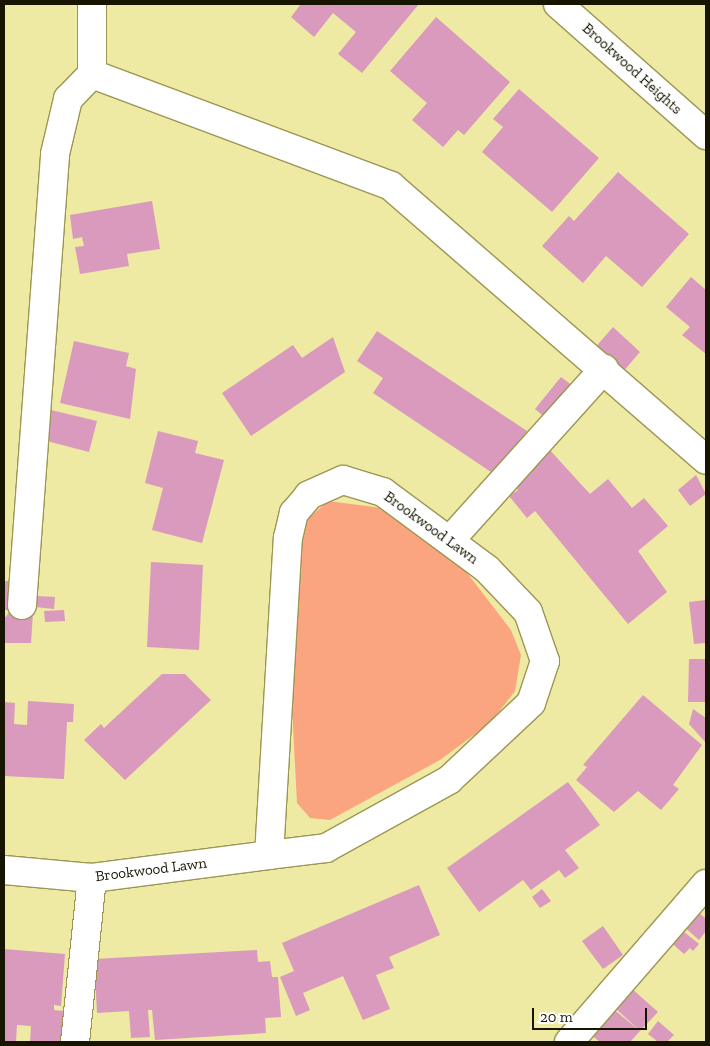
<!DOCTYPE html>
<style>
body{margin:0}
#map{position:relative;width:710px;height:1046px;overflow:hidden;background:#eee9a3;font-family:"Zilla Slab",serif}
div>[style]{position:absolute}
.green>*{inset:0;background:#fba580}
.building>*{inset:0;background:#d99abe}
.roads{filter:drop-shadow(1px 0 #9c9652) drop-shadow(-1px 0 #9c9652) drop-shadow(0 1px #9c9652) drop-shadow(0 -1px #9c9652)}
.minor>*{height:28px;margin:-14px;padding:0 14px;transform-origin:14px;border-radius:14px;background:#fff}
span{translate:-50% -50%;white-space:nowrap;text-align:center;line-height:1.15;-webkit-text-stroke:4px #fff;paint-order:stroke}
.street-label{font-size:15px;color:#171500}
.frame{position:absolute;inset:0;border:5px solid #171500;pointer-events:none}
.scale{position:absolute;left:532px;top:1008px;width:115px;height:22px;box-sizing:border-box;border:2px solid #171500;border-top:0;padding-left:6px;font-size:15px;line-height:18px;white-space:nowrap;color:#171500;-webkit-text-stroke:4px #fff;paint-order:stroke}
</style>
<div id="map">
<div class="green">
<div style="clip-path:polygon(328px 501px,390px 509px,448px 548px,511px 630px,521px 655px,515px 691px,490px 723px,440px 760px,330px 820px,310px 818px,297px 803px,292px 706px,302px 524px)"></div>
</div>
<div class="building">
<div style="clip-path:polygon(301px 4px,419px 4px,362px 73px,338px 54px,356px 32px,333px 13px,314px 37px,291px 17px)"></div>
<div style="clip-path:polygon(436px 17px,510px 82px,464px 135px,458px 130px,443px 147px,412px 120px,427px 103px,390px 71px)"></div>
<div style="clip-path:polygon(519px 89px,599px 158px,552px 212px,482px 152px,503px 127px,493px 119px)"></div>
<div style="clip-path:polygon(618px 172px,689px 234px,642px 287px,606px 256px,583px 283px,542px 246px,569px 216px,574px 221px)"></div>
<div style="clip-path:polygon(152px 201px,160px 249px,127px 254px,129px 266px,80px 274px,75px 247px,84px 246px,82px 237px,73px 239px,70px 215px)"></div>
<div style="clip-path:polygon(691px 277px,706px 290px,706px 354px,682px 335px,690px 327px,666px 307px)"></div>
<div style="clip-path:polygon(613px 327px,640px 352px,621px 374px,593px 350px)"></div>
<div style="clip-path:polygon(377px 331px,527px 431px,497px 476px,373px 393px,383px 378px,357px 361px)"></div>
<div style="clip-path:polygon(333px 337px,345px 372px,251px 436px,222px 393px,293px 345px,302px 358px)"></div>
<div style="clip-path:polygon(74px 341px,129px 353px,126px 366px,136px 369px,130px 419px,60px 403px)"></div>
<div style="clip-path:polygon(561px 377px,577px 389px,550px 422px,535px 409px)"></div>
<div style="clip-path:polygon(51px 410px,97px 421px,89px 452px,43px 440px)"></div>
<div style="clip-path:polygon(158px 431px,198px 441px,195px 453px,224px 460px,202px 543px,152px 530px,163px 488px,145px 483px)"></div>
<div style="clip-path:polygon(547px 447px,590px 494px,608px 479px,632px 508px,644px 498px,668px 526px,638px 551px,667px 592px,628px 624px,535px 511px,527px 518px,509px 496px,518px 490px,514px 484px)"></div>
<div style="clip-path:polygon(696px 475px,706px 494px,690px 506px,678px 490px)"></div>
<div style="clip-path:polygon(151px 562px,203px 565px,199px 650px,147px 647px)"></div>
<div style="clip-path:polygon(4px 581px,8px 581px,8px 610px,4px 610px)"></div>
<div style="clip-path:polygon(36px 596px,55px 597px,54px 609px,35px 607px)"></div>
<div style="clip-path:polygon(706px 600px,706px 643px,694px 644px,689px 602px)"></div>
<div style="clip-path:polygon(11px 610px,33px 612px,31px 643px,4px 643px,4px 619px)"></div>
<div style="clip-path:polygon(64px 610px,65px 621px,45px 622px,44px 611px)"></div>
<div style="clip-path:polygon(689px 659px,706px 659px,706px 702px,688px 702px)"></div>
<div style="clip-path:polygon(162px 674px,185px 674px,211px 700px,125px 780px,84px 740px,101px 724px,104px 728px)"></div>
<div style="clip-path:polygon(643px 695px,702px 745px,673px 785px,679px 789px,661px 810px,638px 791px,614px 812px,576px 780px,587px 767px,583px 765px)"></div>
<div style="clip-path:polygon(28px 701px,74px 704px,73px 722px,67px 722px,64px 779px,4px 776px,4px 702px,15px 703px,14px 724px,27px 725px)"></div>
<div style="clip-path:polygon(693px 709px,706px 718px,706px 743px,689px 724px)"></div>
<div style="clip-path:polygon(568px 782px,600px 825px,565px 850px,579px 868px,565px 878px,559px 870px,531px 890px,523px 880px,479px 912px,447px 868px)"></div>
<div style="clip-path:polygon(419px 885px,440px 935px,389px 957px,394px 968px,376px 975px,390px 1009px,363px 1020px,343px 976px,303px 993px,310px 1010px,296px 1016px,280px 977px,294px 971px,282px 943px)"></div>
<div style="clip-path:polygon(542px 889px,551px 901px,540px 908px,532px 897px)"></div>
<div style="clip-path:polygon(695px 909px,706px 919px,706px 931px,699px 940px,682px 925px)"></div>
<div style="clip-path:polygon(603px 926px,623px 955px,603px 969px,582px 941px)"></div>
<div style="clip-path:polygon(678px 927px,699px 944px,693px 951px,690px 948px,684px 954px,667px 939px)"></div>
<div style="clip-path:polygon(4px 949px,65px 954px,61px 1006px,54px 1005px,54px 1010px,64px 1011px,62px 1042px,30px 1042px,31px 1026px,17px 1025px,16px 1042px,4px 1042px)"></div>
<div style="clip-path:polygon(257px 950px,258px 962px,270px 961px,272px 977px,278px 977px,281px 1017px,265px 1018px,266px 1033px,155px 1040px,152px 1010px,148px 1010px,150px 1037px,131px 1038px,129px 1011px,97px 1013px,94px 959px)"></div>
<div style="clip-path:polygon(630px 987px,658px 1012px,640px 1031px,613px 1006px)"></div>
<div style="clip-path:polygon(612px 1008px,640px 1031px,630px 1042px,600px 1042px,590px 1034px)"></div>
<div style="clip-path:polygon(658px 1021px,674px 1035px,667px 1042px,658px 1042px,648px 1034px)"></div>
</div>
<div class="roads">
<div class="minor">
<div style="left:558px;top:4px;width:198px;rotate:41.5deg"></div>
<div style="left:92px;top:74px;width:319px;rotate:20.5deg"></div>
<div style="left:391px;top:186px;width:417px;rotate:41deg"></div>
<div style="left:343px;top:480px;width:42px;rotate:16.7deg"></div>
<div style="left:383px;top:492px;width:129px;rotate:36.5deg"></div>
<div style="left:487px;top:569px;width:59px;rotate:46.4deg"></div>
<div style="left:528px;top:612px;width:52px;rotate:70.9deg"></div>
<div style="left:545px;top:661px;width:44px;rotate:108.4deg"></div>
<div style="left:531px;top:703px;width:112px;rotate:136.8deg"></div>
<div style="left:449px;top:780px;width:141px;rotate:151.1deg"></div>
<div style="left:326px;top:848px;width:57px;rotate:173deg"></div>
<div style="left:269px;top:855px;width:318px;rotate:-86.6deg"></div>
<div style="left:288px;top:538px;width:26px;rotate:-77deg"></div>
<div style="left:294px;top:513px;width:23px;rotate:-50deg"></div>
<div style="left:309px;top:495px;width:37px;rotate:-24deg"></div>
<div style="left:451px;top:539px;width:229px;rotate:-48deg"></div>
<div style="left:22px;top:605px;width:452px;rotate:-85.8deg"></div>
<div style="left:55px;top:154px;width:57px;rotate:-76.7deg"></div>
<div style="left:68px;top:99px;width:35px;rotate:-46deg"></div>
<div style="left:92px;top:74px;width:70px;rotate:-90deg"></div>
<div style="left:4px;top:870px;width:88px;rotate:5.2deg"></div>
<div style="left:92px;top:878px;width:178px;rotate:-7.4deg"></div>
<div style="left:75px;top:1042px;width:165px;rotate:-84.1deg"></div>
<div style="left:569px;top:1042px;width:209px;rotate:-49.1deg"></div>
</div>
</div>
<div class="street-label">
<span style="left:632px;top:69px;rotate:42deg">Brookwood Heights</span>
<span style="left:431px;top:528px;rotate:36deg">Brookwood Lawn</span>
<span style="left:151px;top:870px;rotate:-7deg">Brookwood Lawn</span>
</div>
<div class="frame"></div>
<div class="scale">20 m</div>
</div>
